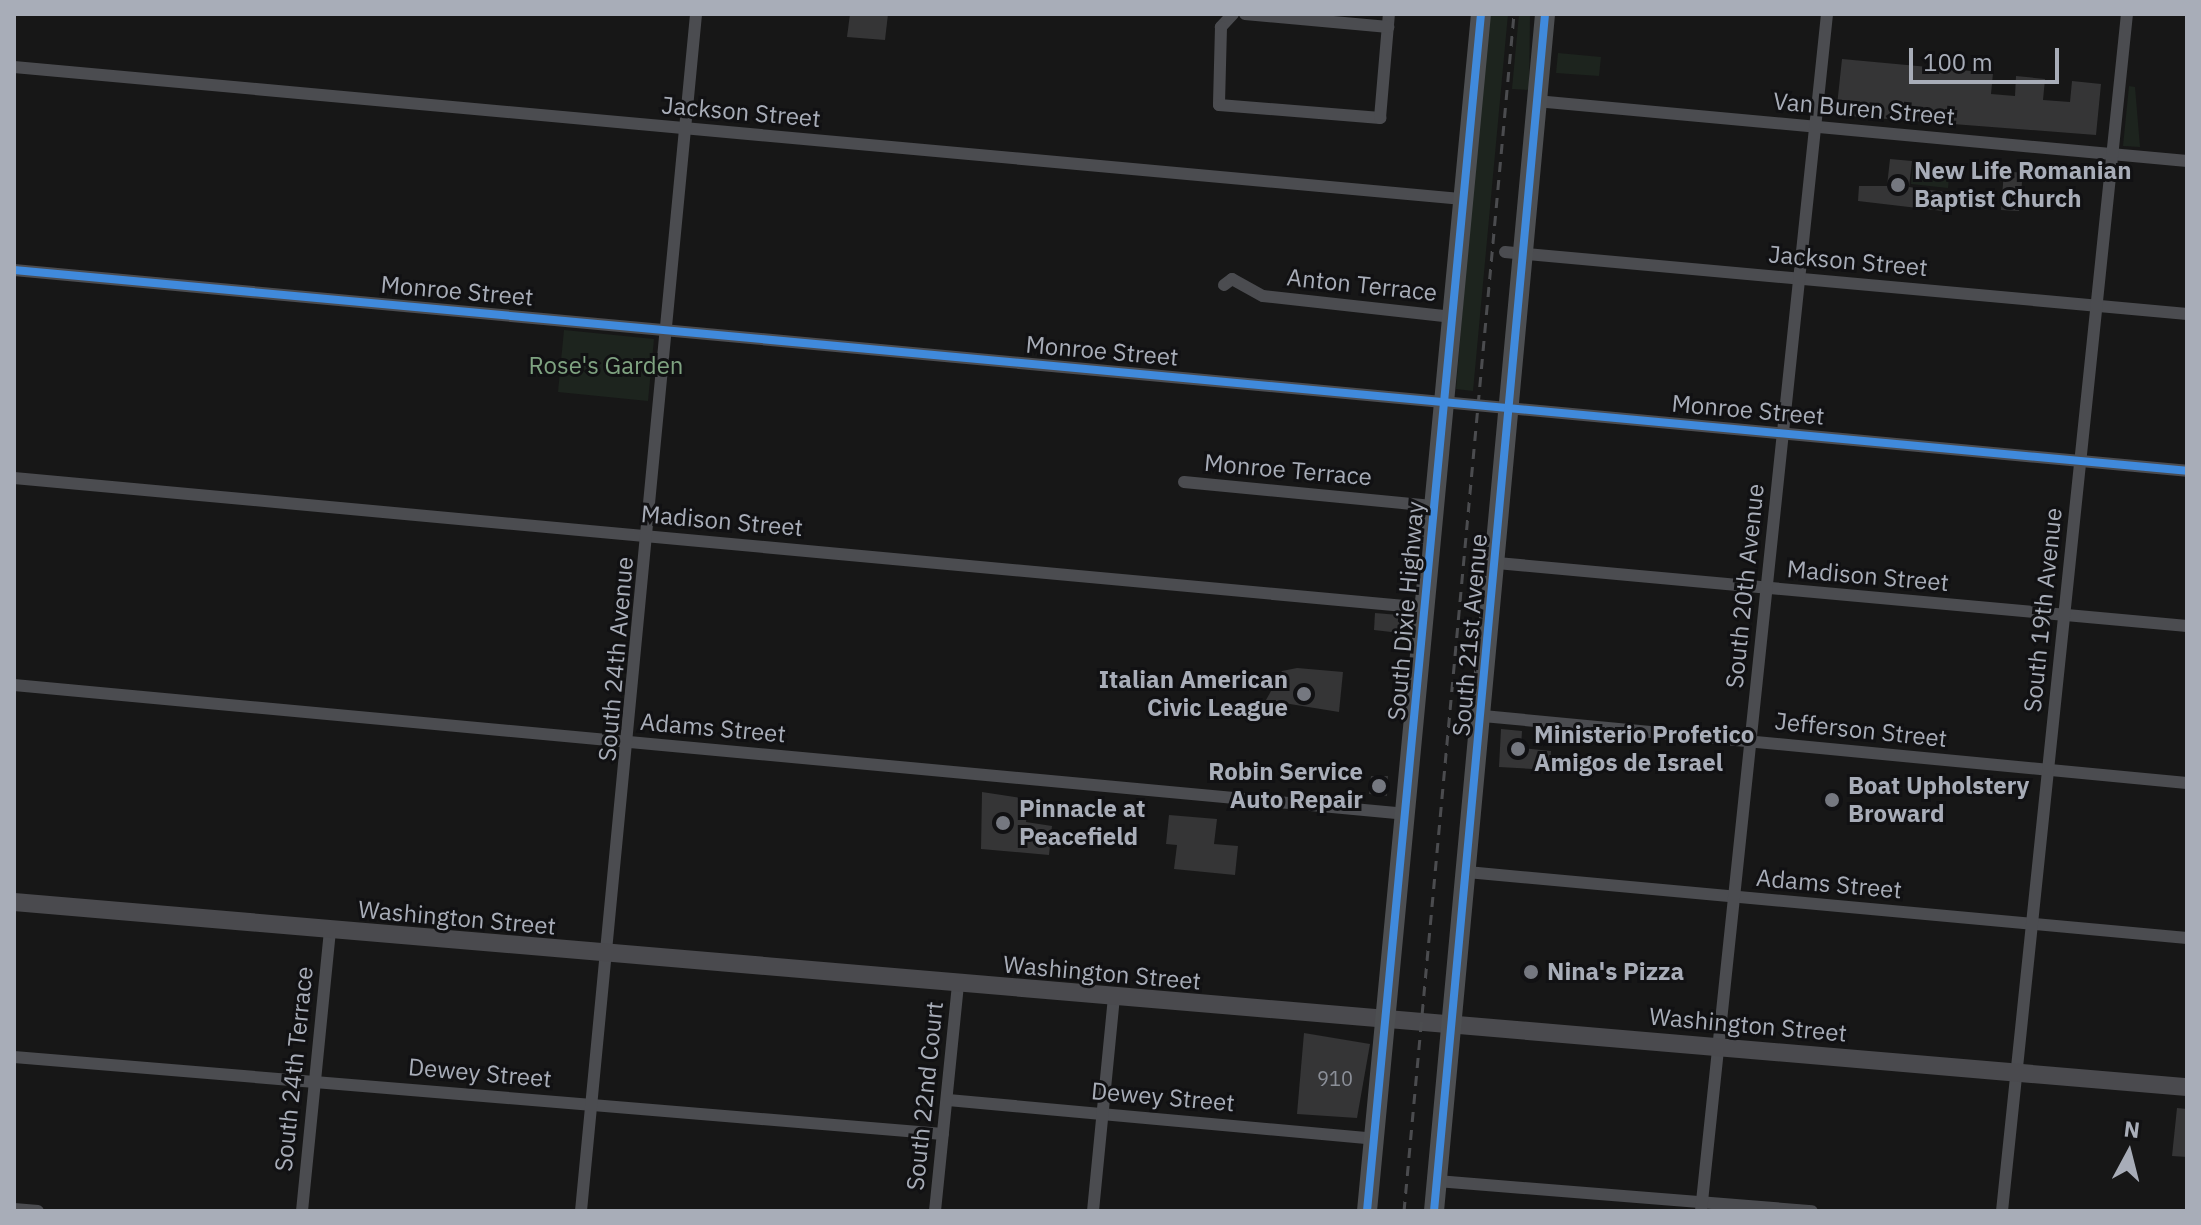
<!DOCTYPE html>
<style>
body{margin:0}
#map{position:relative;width:2201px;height:1225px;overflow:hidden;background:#171717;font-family:"IBM Plex Sans",sans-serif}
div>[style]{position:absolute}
.green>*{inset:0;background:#1d241e}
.building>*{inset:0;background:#353536}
.street>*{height:12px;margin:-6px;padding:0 6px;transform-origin:6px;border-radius:6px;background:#4b4c50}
.secondary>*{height:18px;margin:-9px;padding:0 9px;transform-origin:9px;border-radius:9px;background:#4a4a4e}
.primary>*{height:20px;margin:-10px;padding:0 10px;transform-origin:10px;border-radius:10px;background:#4d4f52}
.rail>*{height:3px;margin-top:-1.5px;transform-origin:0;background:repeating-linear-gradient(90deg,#4b4c4f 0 10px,transparent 0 18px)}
.cycleway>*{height:8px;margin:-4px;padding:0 4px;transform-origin:4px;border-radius:4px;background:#408adc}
.dots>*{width:22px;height:22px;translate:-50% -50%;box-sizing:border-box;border:4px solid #111113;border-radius:50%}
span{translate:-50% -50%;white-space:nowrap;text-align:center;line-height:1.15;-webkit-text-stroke:6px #111113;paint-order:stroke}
.number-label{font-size:20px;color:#8b8f98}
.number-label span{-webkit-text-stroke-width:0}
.street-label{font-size:24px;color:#a8adb8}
.poi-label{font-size:24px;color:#a8adb8;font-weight:700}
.left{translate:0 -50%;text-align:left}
.right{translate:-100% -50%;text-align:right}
.park-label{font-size:24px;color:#7fa381}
.frame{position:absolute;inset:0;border:16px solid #a8adb8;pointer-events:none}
.north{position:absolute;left:2089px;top:1113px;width:80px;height:80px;-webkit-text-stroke:6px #111113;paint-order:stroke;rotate:7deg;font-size:22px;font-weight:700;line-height:32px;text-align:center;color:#a8adb8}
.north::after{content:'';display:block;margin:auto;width:28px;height:36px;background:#a8adb8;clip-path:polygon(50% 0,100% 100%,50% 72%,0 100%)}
.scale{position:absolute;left:1909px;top:48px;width:150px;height:36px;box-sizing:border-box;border:4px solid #a8adb8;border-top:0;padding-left:10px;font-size:24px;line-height:28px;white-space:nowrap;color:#a8adb8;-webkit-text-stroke:6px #111113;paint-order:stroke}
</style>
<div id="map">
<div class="green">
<div style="clip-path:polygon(1487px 14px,1508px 14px,1473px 391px,1456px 389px)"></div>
<div style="clip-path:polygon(1519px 14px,1530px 14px,1529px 90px,1512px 89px)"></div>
<div style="clip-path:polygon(1558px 53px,1601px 57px,1599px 76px,1556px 73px)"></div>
<div style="clip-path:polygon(2129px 86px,2135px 87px,2140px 147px,2123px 146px)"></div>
<div style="clip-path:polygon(1913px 163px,1950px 167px,1948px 188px,1911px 184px)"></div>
<div style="clip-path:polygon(564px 330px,654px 339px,648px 401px,558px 392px)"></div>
</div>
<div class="building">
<div style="clip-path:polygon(850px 14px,888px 14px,885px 40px,847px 37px)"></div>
<div style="clip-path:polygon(1842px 59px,1993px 73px,1991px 94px,2015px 96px,2016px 76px,2045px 79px,2043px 100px,2070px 102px,2072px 81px,2101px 84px,2096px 135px,1836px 115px)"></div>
<div style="clip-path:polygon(1890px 159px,1912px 161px,1909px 187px,1945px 192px,1943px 211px,1858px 201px,1859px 186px,1887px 186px)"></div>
<div style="clip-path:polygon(2004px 171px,2023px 173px,2019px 211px,2001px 210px)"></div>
<div style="clip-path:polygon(1375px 613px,1399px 615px,1400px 633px,1374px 630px)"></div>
<div style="clip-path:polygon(1297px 668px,1343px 672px,1339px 712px,1266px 700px,1282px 671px)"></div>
<div style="clip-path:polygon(1501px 729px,1522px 731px,1521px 748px,1551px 751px,1550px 770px,1499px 767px)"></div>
<div style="clip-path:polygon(1371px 776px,1388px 776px,1387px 796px,1369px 794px)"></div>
<div style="clip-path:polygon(982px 792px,1028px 799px,1026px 822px,1052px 826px,1049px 855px,981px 849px)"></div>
<div style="clip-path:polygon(1169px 815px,1217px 819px,1214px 844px,1238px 846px,1235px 875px,1174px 869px,1177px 845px,1166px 844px)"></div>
<div style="clip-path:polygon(1304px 1033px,1370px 1044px,1357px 1118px,1297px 1114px)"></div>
<div style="clip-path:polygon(2177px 1108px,2187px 1109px,2187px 1157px,2172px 1156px)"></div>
</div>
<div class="street">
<div style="left:1233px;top:14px;width:18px;rotate:133deg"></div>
<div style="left:1221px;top:27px;width:78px;rotate:91.5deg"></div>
<div style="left:1219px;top:105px;width:162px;rotate:4.6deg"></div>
<div style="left:1380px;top:118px;width:104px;rotate:-85.1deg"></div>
<div style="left:1245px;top:14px;width:144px;rotate:5.2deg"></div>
<div style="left:14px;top:67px;width:1455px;rotate:5.21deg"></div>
<div style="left:1536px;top:101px;width:654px;rotate:5.27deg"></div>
<div style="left:1505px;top:252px;width:685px;rotate:5.19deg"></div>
<div style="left:14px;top:270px;width:2182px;rotate:5.28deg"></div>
<div style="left:1224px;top:285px;width:10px;rotate:-37deg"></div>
<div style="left:1232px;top:279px;width:35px;rotate:29deg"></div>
<div style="left:1263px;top:296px;width:191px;rotate:6.3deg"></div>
<div style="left:14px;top:478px;width:1418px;rotate:5.26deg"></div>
<div style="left:1184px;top:482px;width:252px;rotate:5.5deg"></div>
<div style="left:1497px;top:563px;width:693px;rotate:5.22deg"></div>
<div style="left:14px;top:685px;width:1399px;rotate:5.29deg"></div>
<div style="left:1483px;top:716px;width:707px;rotate:5.44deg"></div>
<div style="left:1467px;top:872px;width:723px;rotate:5.24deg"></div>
<div style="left:14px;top:1057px;width:932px;rotate:4.74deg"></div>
<div style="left:948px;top:1100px;width:428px;rotate:5.2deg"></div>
<div style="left:1437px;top:1181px;width:376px;rotate:4.6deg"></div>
<div style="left:14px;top:1209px;width:24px;rotate:5deg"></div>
<div style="left:302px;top:1211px;width:281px;rotate:-84.3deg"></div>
<div style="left:581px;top:1211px;width:1203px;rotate:-84.51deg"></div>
<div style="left:935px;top:1211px;width:227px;rotate:-84.2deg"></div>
<div style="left:1093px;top:1211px;width:215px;rotate:-84.4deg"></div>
<div style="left:1701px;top:1211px;width:1204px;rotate:-83.99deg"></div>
<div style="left:2002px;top:1211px;width:1204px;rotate:-84.04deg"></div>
</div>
<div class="secondary">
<div style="left:14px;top:902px;width:2181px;rotate:4.87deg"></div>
</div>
<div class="primary">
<div style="left:1367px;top:1211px;width:1202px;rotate:-84.56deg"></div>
<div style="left:1434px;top:1211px;width:1202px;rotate:-84.7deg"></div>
</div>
<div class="rail">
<div style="left:1404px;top:1211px;width:1202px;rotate:-84.75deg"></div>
</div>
<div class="cycleway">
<div style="left:14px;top:270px;width:2182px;rotate:5.28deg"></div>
<div style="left:1367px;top:1211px;width:1202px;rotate:-84.56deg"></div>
<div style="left:1434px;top:1211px;width:1202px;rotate:-84.7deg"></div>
</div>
<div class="dots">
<div style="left:1898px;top:185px;background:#757880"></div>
<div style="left:1304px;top:694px;background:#757880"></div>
<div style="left:1518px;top:749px;background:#757880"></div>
<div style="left:1379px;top:786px;background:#757880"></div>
<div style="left:1832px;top:800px;background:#757880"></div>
<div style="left:1003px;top:823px;background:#757880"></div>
<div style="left:1531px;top:972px;background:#757880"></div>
</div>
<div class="number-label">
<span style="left:1335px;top:1078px">910</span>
</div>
<div class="street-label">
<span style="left:1864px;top:109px;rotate:5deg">Van Buren Street</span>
<span style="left:741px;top:112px;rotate:5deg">Jackson Street</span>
<span style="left:1848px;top:261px;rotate:5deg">Jackson Street</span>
<span style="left:1362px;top:285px;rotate:6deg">Anton Terrace</span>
<span style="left:457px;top:291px;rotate:5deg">Monroe Street</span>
<span style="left:1102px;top:351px;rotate:5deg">Monroe Street</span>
<span style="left:1748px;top:410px;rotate:5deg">Monroe Street</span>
<span style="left:1288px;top:470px;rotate:5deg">Monroe Terrace</span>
<span style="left:722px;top:521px;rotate:5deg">Madison Street</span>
<span style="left:1868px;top:576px;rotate:5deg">Madison Street</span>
<span style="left:1745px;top:586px;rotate:-84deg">South 20th Avenue</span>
<span style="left:2043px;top:610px;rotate:-84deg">South 19th Avenue</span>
<span style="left:1406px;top:611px;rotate:-85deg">South Dixie Highway</span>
<span style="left:1470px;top:635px;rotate:-85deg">South 21st Avenue</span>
<span style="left:616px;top:659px;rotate:-85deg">South 24th Avenue</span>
<span style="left:713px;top:728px;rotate:5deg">Adams Street</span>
<span style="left:1861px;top:730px;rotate:6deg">Jefferson Street</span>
<span style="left:1829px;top:884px;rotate:5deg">Adams Street</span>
<span style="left:457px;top:918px;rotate:5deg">Washington Street</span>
<span style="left:1102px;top:973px;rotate:5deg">Washington Street</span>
<span style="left:1748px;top:1025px;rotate:5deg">Washington Street</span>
<span style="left:294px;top:1069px;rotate:-84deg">South 24th Terrace</span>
<span style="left:480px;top:1073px;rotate:5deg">Dewey Street</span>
<span style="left:925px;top:1096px;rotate:-84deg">South 22nd Court</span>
<span style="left:1163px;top:1097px;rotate:5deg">Dewey Street</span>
</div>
<div class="poi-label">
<span class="left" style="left:1914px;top:185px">New Life Romanian<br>Baptist Church</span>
<span class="right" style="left:1288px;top:694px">Italian American<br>Civic League</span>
<span class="left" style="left:1534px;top:749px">Ministerio Profetico<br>Amigos de Israel</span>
<span class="right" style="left:1363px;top:786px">Robin Service<br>Auto Repair</span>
<span class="left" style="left:1848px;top:800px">Boat Upholstery<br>Broward</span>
<span class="left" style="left:1019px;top:823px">Pinnacle at<br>Peacefield</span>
<span class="left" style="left:1547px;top:972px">Nina's Pizza</span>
</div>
<div class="park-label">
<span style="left:606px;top:366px">Rose's Garden</span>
</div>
<div class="frame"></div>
<div class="north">N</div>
<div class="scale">100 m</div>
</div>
